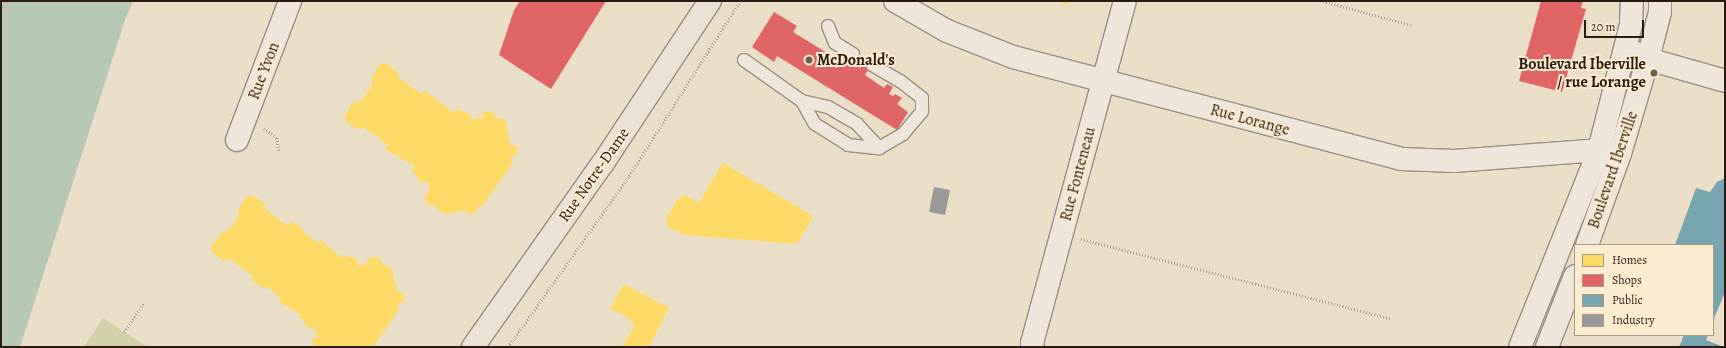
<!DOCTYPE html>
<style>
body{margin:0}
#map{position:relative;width:1726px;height:348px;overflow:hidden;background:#ebdec6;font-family:Alegreya,serif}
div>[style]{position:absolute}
.green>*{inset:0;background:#d1d0a8}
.water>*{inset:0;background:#b6c8b3}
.homes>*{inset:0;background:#ffd966}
.shops>*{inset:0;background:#e06666}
.public>*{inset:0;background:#76a5af}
.industry>*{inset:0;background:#999}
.path>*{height:2.5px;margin-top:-1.25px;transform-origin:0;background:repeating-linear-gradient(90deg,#a8a298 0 1px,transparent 0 3px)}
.roads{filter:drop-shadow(1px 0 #978e80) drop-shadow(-1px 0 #978e80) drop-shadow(0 1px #978e80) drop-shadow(0 -1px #978e80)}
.service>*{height:12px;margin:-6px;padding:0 6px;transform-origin:6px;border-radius:6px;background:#eee6da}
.minor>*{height:22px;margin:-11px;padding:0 11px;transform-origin:11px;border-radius:11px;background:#eee6da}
.tertiary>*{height:22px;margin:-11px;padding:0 11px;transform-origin:11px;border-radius:11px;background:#eee6da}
.primary>*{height:22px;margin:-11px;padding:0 11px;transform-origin:11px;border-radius:11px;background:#eae2d4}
.dots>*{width:11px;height:11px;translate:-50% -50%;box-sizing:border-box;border:2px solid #fcecd0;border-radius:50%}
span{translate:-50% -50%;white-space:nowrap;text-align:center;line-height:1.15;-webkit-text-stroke:4px #fcecd0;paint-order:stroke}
.poi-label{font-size:16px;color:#2b1a11;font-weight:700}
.left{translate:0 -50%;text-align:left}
.right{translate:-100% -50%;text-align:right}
.street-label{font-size:16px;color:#2b1a11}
.frame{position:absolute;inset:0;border:2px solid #2b1a11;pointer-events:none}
.legend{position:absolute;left:1574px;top:244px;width:140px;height:92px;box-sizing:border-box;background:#fcecd0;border:1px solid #a89884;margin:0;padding:5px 7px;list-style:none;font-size:12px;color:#2b1a11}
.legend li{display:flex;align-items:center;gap:8px;height:20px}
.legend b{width:20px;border:1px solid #a89884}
.scale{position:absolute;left:1584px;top:20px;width:60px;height:18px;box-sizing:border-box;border:2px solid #2b1a11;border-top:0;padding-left:5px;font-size:12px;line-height:14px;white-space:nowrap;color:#2b1a11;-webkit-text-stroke:3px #fcecd0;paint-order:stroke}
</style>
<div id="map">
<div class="green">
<div style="clip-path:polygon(103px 318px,124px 332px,146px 346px,84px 347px)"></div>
</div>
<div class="water">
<div style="clip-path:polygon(1px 1px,133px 1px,125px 20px,20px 347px,1px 347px)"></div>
</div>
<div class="homes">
<div style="clip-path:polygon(1056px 1px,1069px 1px,1068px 5px)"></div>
<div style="clip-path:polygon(386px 63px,397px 72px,399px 78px,421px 94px,425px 91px,454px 113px,456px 109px,470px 114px,471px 120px,483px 117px,483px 112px,493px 111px,496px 119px,500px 118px,505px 120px,511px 146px,516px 146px,518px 154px,511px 157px,513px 162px,483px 205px,478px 206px,477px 212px,468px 214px,465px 210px,446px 214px,437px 210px,436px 205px,427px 205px,425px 195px,430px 192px,428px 182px,421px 182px,412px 170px,415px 166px,385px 149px,388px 145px,364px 128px,358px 129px,346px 122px,345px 116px,353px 102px,361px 101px,372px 85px,371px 79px,380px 64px)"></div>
<div style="clip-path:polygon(723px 163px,813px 216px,797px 244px,684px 235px,668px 227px,666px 219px,677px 200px,685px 195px,699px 203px)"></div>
<div style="clip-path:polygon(252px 195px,264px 203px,265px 209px,288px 226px,291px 221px,303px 229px,305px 234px,318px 243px,321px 240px,341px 258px,342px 255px,357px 259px,358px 265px,367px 264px,368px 259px,379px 257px,383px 265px,391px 267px,397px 291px,402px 292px,404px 301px,398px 304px,399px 309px,373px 347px,314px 347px,312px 340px,317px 338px,315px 327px,309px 329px,300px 317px,301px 315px,279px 302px,281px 298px,267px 287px,263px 288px,251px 280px,254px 277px,230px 259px,224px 261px,213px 253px,211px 246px,222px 233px,228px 231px,239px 216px,238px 210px,247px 196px)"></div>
<div style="clip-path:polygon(624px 284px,669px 308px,649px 347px,622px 347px,634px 327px,631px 320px,610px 308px)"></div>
</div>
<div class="shops">
<div style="clip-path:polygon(520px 1px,606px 1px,551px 89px,499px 55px,514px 10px)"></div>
<div style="clip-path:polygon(1541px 1px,1583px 1px,1581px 8px,1586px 9px,1562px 92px,1519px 81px)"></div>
<div style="clip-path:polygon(774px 12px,797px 26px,793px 32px,845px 64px,855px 51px,872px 63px,865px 75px,884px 88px,887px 84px,893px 87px,889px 94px,893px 96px,895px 94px,902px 98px,897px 104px,908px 112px,897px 130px,777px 56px,774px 62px,752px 47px)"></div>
</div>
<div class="public">
<div style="clip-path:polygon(1725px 178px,1725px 292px,1713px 321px,1713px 245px,1675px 245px,1696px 188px,1710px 192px,1717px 182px)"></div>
<div style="clip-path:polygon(1684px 335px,1708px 335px,1706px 340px,1724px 347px,1679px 347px)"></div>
</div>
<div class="industry">
<div style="clip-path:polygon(934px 187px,950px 190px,945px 215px,929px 212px)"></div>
</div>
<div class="path">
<div style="left:1323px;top:1px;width:91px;rotate:15.3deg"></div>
<div style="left:264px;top:128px;width:16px;rotate:38deg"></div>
<div style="left:277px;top:138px;width:13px;rotate:81deg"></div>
<div style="left:1081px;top:239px;width:321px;rotate:14.4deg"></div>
<div style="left:124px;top:332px;width:36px;rotate:-56deg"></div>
<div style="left:508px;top:347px;width:209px;rotate:-54.7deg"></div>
<div style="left:629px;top:176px;width:207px;rotate:-57.6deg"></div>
</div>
<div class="roads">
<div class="service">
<div style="left:828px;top:26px;width:18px;rotate:68deg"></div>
<div style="left:835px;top:43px;width:21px;rotate:31deg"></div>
<div style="left:744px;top:60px;width:71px;rotate:35.3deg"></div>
<div style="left:802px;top:101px;width:26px;rotate:61deg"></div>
<div style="left:815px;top:124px;width:39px;rotate:32deg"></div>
<div style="left:848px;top:145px;width:31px;rotate:6deg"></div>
<div style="left:879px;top:148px;width:28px;rotate:-30deg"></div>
<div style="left:903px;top:134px;width:30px;rotate:-50deg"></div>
<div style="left:922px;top:111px;width:13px;rotate:-90deg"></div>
<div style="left:922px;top:98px;width:28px;rotate:-142deg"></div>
<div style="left:900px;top:81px;width:32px;rotate:-150deg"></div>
<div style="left:802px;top:101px;width:27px;rotate:13deg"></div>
<div style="left:828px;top:107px;width:34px;rotate:30deg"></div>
<div style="left:857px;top:124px;width:33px;rotate:47deg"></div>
</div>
<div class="minor">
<div style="left:895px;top:1px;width:60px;rotate:30deg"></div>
<div style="left:947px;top:31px;width:71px;rotate:21.5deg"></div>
<div style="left:1013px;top:57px;width:401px;rotate:14.7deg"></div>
<div style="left:1401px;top:159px;width:53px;rotate:2.2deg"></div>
<div style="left:1454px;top:161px;width:145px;rotate:-4.3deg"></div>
<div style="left:1599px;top:150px;width:18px;rotate:9deg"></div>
<div style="left:1625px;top:48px;width:25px;rotate:26deg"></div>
<div style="left:1648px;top:59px;width:80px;rotate:15.9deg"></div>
<div style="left:237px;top:140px;width:149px;rotate:-69.1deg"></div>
<div style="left:1033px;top:347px;width:4px;rotate:-104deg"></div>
<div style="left:1032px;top:343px;width:354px;rotate:-74.8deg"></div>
</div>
<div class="tertiary">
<div style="left:1587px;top:245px;width:97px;rotate:-70.1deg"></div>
<div style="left:1620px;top:154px;width:99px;rotate:-73.6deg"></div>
<div style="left:1648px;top:59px;width:49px;rotate:-75.7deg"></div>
<div style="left:1660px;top:12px;width:11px;rotate:-90deg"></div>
<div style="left:1520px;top:347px;width:212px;rotate:-68.1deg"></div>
<div style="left:1599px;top:150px;width:130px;rotate:-75.7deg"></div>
<div style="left:1631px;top:24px;width:23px;rotate:-88deg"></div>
<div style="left:1547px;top:347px;width:76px;rotate:-68.5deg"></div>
</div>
<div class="primary">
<div style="left:473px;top:347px;width:225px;rotate:-54.8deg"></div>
<div style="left:603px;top:163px;width:194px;rotate:-56.6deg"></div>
</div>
</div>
<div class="dots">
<div style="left:809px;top:60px;background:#6e5f50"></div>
<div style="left:1654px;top:73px;background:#6e5f50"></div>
</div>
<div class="poi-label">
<span class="left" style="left:817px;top:60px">McDonald's</span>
<span class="right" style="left:1646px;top:73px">Boulevard Iberville<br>/ rue Lorange</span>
</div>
<div class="street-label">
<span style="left:264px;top:71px;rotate:-69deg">Rue Yvon</span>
<span style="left:1250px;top:120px;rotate:15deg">Rue Lorange</span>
<span style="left:1613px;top:170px;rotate:-71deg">Boulevard Iberville</span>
<span style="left:1078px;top:174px;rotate:-75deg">Rue Fonteneau</span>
<span style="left:594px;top:175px;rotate:-55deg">Rue Notre-Dame</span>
</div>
<div class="frame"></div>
<ul class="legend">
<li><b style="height:11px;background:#ffd966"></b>Homes</li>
<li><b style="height:11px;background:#e06666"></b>Shops</li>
<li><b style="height:11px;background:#76a5af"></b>Public</li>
<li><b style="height:11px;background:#999"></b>Industry</li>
</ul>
<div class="scale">20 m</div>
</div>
